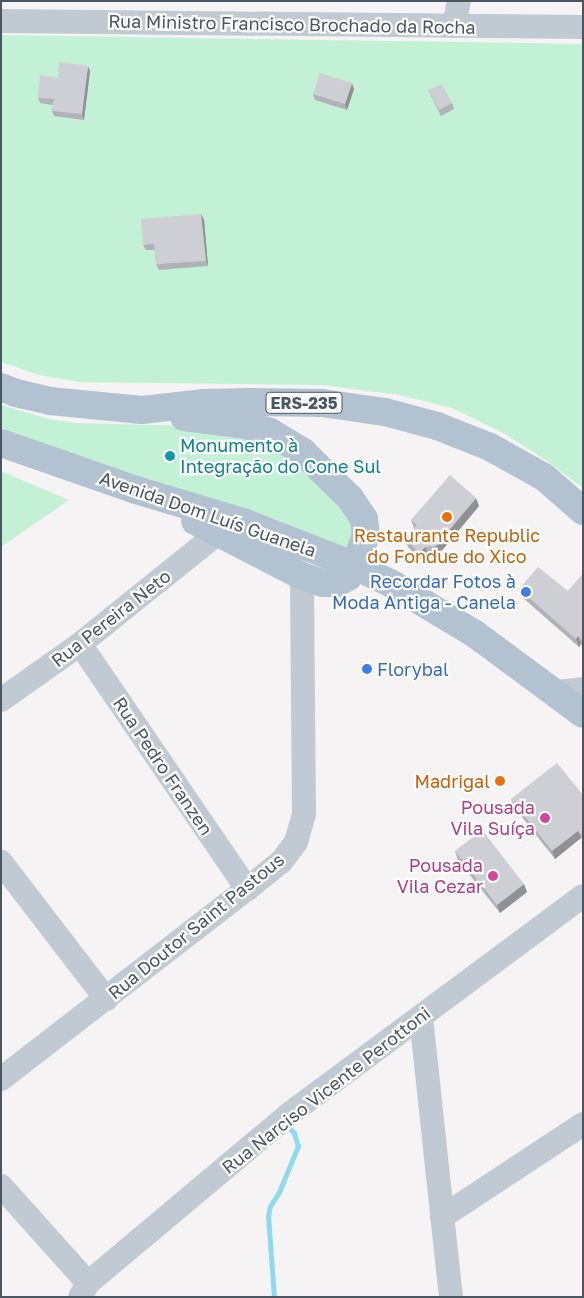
<!DOCTYPE html>
<meta charset="utf-8">
<style>
body{margin:0}
#map{position:relative;width:584px;height:1298px;overflow:hidden;background:#f5f3f3;font-family:"Golos Text",sans-serif}
div>[style]{position:absolute}
.green>*{inset:0;background:#c3f1d5}
.stream>*{height:5px;margin:-2.5px;padding:0 2.5px;transform-origin:2.5px;border-radius:2.5px;background:#90daee}
.minor>*{height:24px;margin:-12px;padding:0 12px;transform-origin:12px;border-radius:12px;background:#c1cad2}
.major>*{height:28px;margin:-14px;padding:0 14px;transform-origin:14px;border-radius:14px;background:#b3c2d1}
.wall>*{inset:0;background:#b0b2b7}
.shaded-wall>*{inset:0;background:#909195}
.building>*{inset:0;background:#cdcfd5}
.dots>*{width:14px;height:14px;translate:-50% -50%;box-sizing:border-box;border:2px solid #fff;border-radius:50%}
span{translate:-50% -50%;white-space:nowrap;text-align:center;line-height:1.15;-webkit-text-stroke:4.5px #fff;paint-order:stroke}
.shield-label span{padding:1px 4px;background:#fff;border:1px solid;border-radius:4px;-webkit-text-stroke-width:0}
.shield-label{font-size:16px;color:#4a5661;font-weight:700}
.street-label{font-size:18px;color:#4a5661}
.culture-label{font-size:18px;color:#0d838f}
.left{translate:0 -50%;text-align:left}
.food-label{font-size:18px;color:#c56008}
.right{translate:-100% -50%;text-align:right}
.shop-label{font-size:18px;color:#366cbe}
.hotel-label{font-size:18px;color:#b23c85}
.frame{position:absolute;inset:0;border:2px solid #4a5661;pointer-events:none}
</style>
<div id="map">
<div class="green">
<div style="clip-path:polygon(1px 35px,583px 44px,583px 488px,547px 461px,505px 434px,452px 408px,399px 395px,322px 385px,80px 382px,39px 375px,1px 362px)"></div>
<div style="clip-path:polygon(1px 405px,49px 419px,76px 423px,190px 426px,257px 441px,295px 462px,335px 498px,355px 529px,352px 551px,272px 518px,162px 485px,10px 432px,1px 427px)"></div>
<div style="clip-path:polygon(1px 471px,69px 500px,1px 547px)"></div>
</div>
<div class="stream">
<div style="left:274px;top:1297px;width:81px;rotate:-94.2deg"></div>
<div style="left:268px;top:1216px;width:10px;rotate:-79deg"></div>
<div style="left:270px;top:1206px;width:17px;rotate:-57deg"></div>
<div style="left:279px;top:1192px;width:50px;rotate:-67.6deg"></div>
<div style="left:298px;top:1146px;width:14px;rotate:-107deg"></div>
<div style="left:294px;top:1133px;width:11px;rotate:-131deg"></div>
</div>
<div class="minor">
<div style="left:1px;top:21px;width:582px;rotate:0.59deg"></div>
<div style="left:454px;top:26px;width:25px;rotate:-79deg"></div>
<div style="left:80px;top:644px;width:297px;rotate:55.7deg"></div>
<div style="left:556px;top:692px;width:27px;rotate:-6deg"></div>
<div style="left:1px;top:700px;width:97px;rotate:-35.3deg"></div>
<div style="left:80px;top:644px;width:177px;rotate:-38.8deg"></div>
<div style="left:1px;top:862px;width:173px;rotate:52.5deg"></div>
<div style="left:421px;top:1017px;width:282px;rotate:83.9deg"></div>
<div style="left:1px;top:1079px;width:311px;rotate:-37.7deg"></div>
<div style="left:247px;top:889px;width:43px;rotate:-38.5deg"></div>
<div style="left:281px;top:862px;width:25px;rotate:-53deg"></div>
<div style="left:296px;top:842px;width:29px;rotate:-74deg"></div>
<div style="left:304px;top:814px;width:238px;rotate:-90.5deg"></div>
<div style="left:1px;top:1186px;width:130px;rotate:48.1deg"></div>
<div style="left:442px;top:1217px;width:169px;rotate:-33.4deg"></div>
<div style="left:80px;top:1297px;width:16px;rotate:-60deg"></div>
<div style="left:88px;top:1283px;width:261px;rotate:-40deg"></div>
<div style="left:288px;top:1115px;width:367px;rotate:-36.6deg"></div>
</div>
<div class="major">
<div style="left:1px;top:387px;width:16px;rotate:22deg"></div>
<div style="left:16px;top:393px;width:35px;rotate:13deg"></div>
<div style="left:50px;top:401px;width:92px;rotate:5.6deg"></div>
<div style="left:142px;top:410px;width:61px;rotate:-6.5deg"></div>
<div style="left:203px;top:403px;width:48px;rotate:-1.2deg"></div>
<div style="left:251px;top:402px;width:71px;rotate:0.8deg"></div>
<div style="left:322px;top:403px;width:64px;rotate:8.1deg"></div>
<div style="left:385px;top:412px;width:54px;rotate:15.1deg"></div>
<div style="left:437px;top:426px;width:57px;rotate:21.6deg"></div>
<div style="left:490px;top:447px;width:62px;rotate:29.1deg"></div>
<div style="left:544px;top:477px;width:52px;rotate:41.1deg"></div>
<div style="left:184px;top:417px;width:63px;rotate:7.4deg"></div>
<div style="left:246px;top:425px;width:25px;rotate:16deg"></div>
<div style="left:270px;top:432px;width:39px;rotate:31deg"></div>
<div style="left:303px;top:452px;width:66px;rotate:44.4deg"></div>
<div style="left:350px;top:498px;width:25px;rotate:56deg"></div>
<div style="left:364px;top:519px;width:16px;rotate:83deg"></div>
<div style="left:366px;top:535px;width:33px;rotate:110deg"></div>
<div style="left:355px;top:566px;width:13px;rotate:122deg"></div>
<div style="left:348px;top:577px;width:13px;rotate:151deg"></div>
<div style="left:337px;top:583px;width:14px;rotate:180deg"></div>
<div style="left:323px;top:583px;width:22px;rotate:-162deg"></div>
<div style="left:302px;top:576px;width:120px;rotate:-152.8deg"></div>
<div style="left:1px;top:443px;width:143px;rotate:19.2deg"></div>
<div style="left:136px;top:490px;width:112px;rotate:16.7deg"></div>
<div style="left:243px;top:522px;width:120px;rotate:21.4deg"></div>
<div style="left:355px;top:566px;width:41px;rotate:25.9deg"></div>
<div style="left:392px;top:584px;width:97px;rotate:31.1deg"></div>
<div style="left:475px;top:634px;width:134px;rotate:36.5deg"></div>
</div>
<div class="wall">
<div style="clip-path:polygon(90px 71px,84px 120px,54px 116px,52px 111px,53px 105px,40px 103px,38px 98px,58px 78px)"></div>
<div style="clip-path:polygon(354px 89px,347px 110px,315px 100px,313px 94px)"></div>
<div style="clip-path:polygon(428px 90px,452px 103px,454px 109px,441px 116px)"></div>
<div style="clip-path:polygon(201px 214px,204px 220px,208px 266px,159px 270px,156px 264px,155px 250px,146px 250px,143px 245px)"></div>
<div style="clip-path:polygon(479px 506px,439px 554px,428px 555px,423px 562px,408px 547px,405px 539px,414px 528px,411px 520px)"></div>
<div style="clip-path:polygon(583px 574px,583px 646px,581px 644px,579px 647px,522px 597px,519px 589px,568px 591px)"></div>
<div style="clip-path:polygon(583px 795px,583px 841px,581px 838px,555px 859px,514px 807px,511px 799px)"></div>
<div style="clip-path:polygon(455px 851px,527px 892px,500px 913px,458px 860px)"></div>
</div>
<div class="shaded-wall">
<div style="clip-path:polygon(88px 66px,90px 71px,84px 120px,82px 114px)"></div>
<div style="clip-path:polygon(352px 83px,354px 89px,347px 110px,345px 104px)"></div>
<div style="clip-path:polygon(201px 214px,204px 220px,208px 266px,206px 261px)"></div>
<div style="clip-path:polygon(476px 498px,479px 506px,439px 554px,436px 546px)"></div>
<div style="clip-path:polygon(425px 547px,428px 555px,423px 562px,420px 553px)"></div>
<div style="clip-path:polygon(578px 636px,581px 644px,579px 647px,576px 639px)"></div>
<div style="clip-path:polygon(578px 831px,581px 838px,555px 859px,552px 851px)"></div>
<div style="clip-path:polygon(524px 884px,527px 892px,500px 913px,497px 905px)"></div>
</div>
<div class="building">
<div style="clip-path:polygon(59px 62px,88px 66px,82px 114px,52px 111px,54px 99px,38px 98px,40px 75px,58px 78px)"></div>
<div style="clip-path:polygon(320px 73px,352px 83px,345px 104px,313px 94px)"></div>
<div style="clip-path:polygon(442px 84px,452px 103px,439px 110px,428px 90px)"></div>
<div style="clip-path:polygon(201px 214px,206px 261px,156px 264px,154px 244px,143px 245px,141px 219px)"></div>
<div style="clip-path:polygon(450px 475px,476px 498px,436px 546px,425px 547px,420px 553px,405px 539px,417px 525px,411px 520px)"></div>
<div style="clip-path:polygon(538px 567px,568px 591px,583px 574px,583px 641px,578px 636px,576px 639px,519px 589px)"></div>
<div style="clip-path:polygon(557px 763px,583px 795px,583px 836px,578px 831px,552px 851px,511px 799px)"></div>
<div style="clip-path:polygon(482px 830px,524px 884px,497px 905px,455px 851px)"></div>
</div>
<div class="dots">
<div style="left:170px;top:456px;background:#0f9aa8"></div>
<div style="left:447px;top:517px;background:#e8710a"></div>
<div style="left:526px;top:592px;background:#3f7fe0"></div>
<div style="left:367px;top:669px;background:#3f7fe0"></div>
<div style="left:500px;top:781px;background:#e8710a"></div>
<div style="left:545px;top:818px;background:#d1479c"></div>
<div style="left:493px;top:876px;background:#d1479c"></div>
</div>
<div class="shield-label">
<span style="left:304px;top:403px">ERS-235</span>
</div>
<div class="street-label">
<span style="left:292px;top:24px;rotate:1deg">Rua Ministro Francisco Brochado da Rocha</span>
<span style="left:208px;top:514px;rotate:19deg">Avenida Dom Luís Guanela</span>
<span style="left:111px;top:618px;rotate:-38deg">Rua Pereira Neto</span>
<span style="left:163px;top:766px;rotate:56deg">Rua Pedro Franzen</span>
<span style="left:196px;top:926px;rotate:-39deg">Rua Doutor Saint Pastous</span>
<span style="left:326px;top:1090px;rotate:-38deg">Rua Narciso Vicente Perottoni</span>
</div>
<div class="culture-label">
<span class="left" style="left:180px;top:456px">Monumento à<br>Integração do Cone Sul</span>
</div>
<div class="food-label">
<span style="left:447px;top:546px">Restaurante Republic<br>do Fondue do Xico</span>
<span class="right" style="left:490px;top:781px">Madrigal</span>
</div>
<div class="shop-label">
<span class="right" style="left:516px;top:592px">Recordar Fotos à<br>Moda Antiga - Canela</span>
<span class="left" style="left:377px;top:669px">Florybal</span>
</div>
<div class="hotel-label">
<span class="right" style="left:535px;top:818px">Pousada<br>Vila Suíça</span>
<span class="right" style="left:483px;top:876px">Pousada<br>Vila Cezar</span>
</div>
<div class="frame"></div>
</div>
